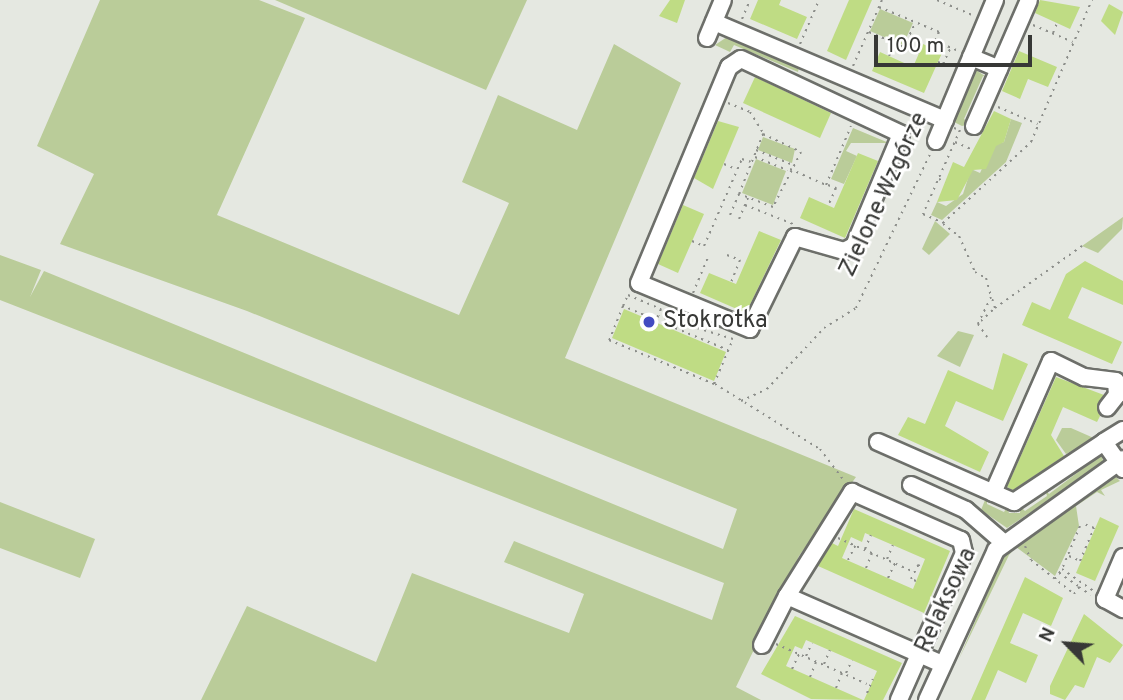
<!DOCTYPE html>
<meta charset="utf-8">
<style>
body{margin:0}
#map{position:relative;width:1123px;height:700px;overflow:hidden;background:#e5e8e1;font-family:Overpass,sans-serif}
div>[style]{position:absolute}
.green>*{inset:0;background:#bacc99}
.building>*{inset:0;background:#bfdc84}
.path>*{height:2px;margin-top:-1px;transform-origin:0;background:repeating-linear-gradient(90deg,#8c8e8a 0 2px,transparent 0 7px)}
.roads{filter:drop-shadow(2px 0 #6d6f6a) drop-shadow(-2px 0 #6d6f6a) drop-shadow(0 2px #6d6f6a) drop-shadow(0 -2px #6d6f6a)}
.minor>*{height:16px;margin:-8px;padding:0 8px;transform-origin:8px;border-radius:8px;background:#fff}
.dots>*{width:19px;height:19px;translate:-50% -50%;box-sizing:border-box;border:4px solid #fff;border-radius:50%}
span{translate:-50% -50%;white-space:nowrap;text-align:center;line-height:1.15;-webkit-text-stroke:5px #fff;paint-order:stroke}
.street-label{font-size:24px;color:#373836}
.poi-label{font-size:24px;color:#373836}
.left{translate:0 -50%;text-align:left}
.north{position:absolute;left:1032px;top:609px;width:70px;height:70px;-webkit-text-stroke:5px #fff;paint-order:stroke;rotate:295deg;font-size:19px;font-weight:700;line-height:28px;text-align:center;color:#373836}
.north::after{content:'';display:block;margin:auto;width:24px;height:32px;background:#373836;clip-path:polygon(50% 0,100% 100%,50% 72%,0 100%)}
.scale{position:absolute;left:874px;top:35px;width:158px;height:32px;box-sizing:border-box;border:4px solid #373836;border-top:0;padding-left:9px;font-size:21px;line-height:24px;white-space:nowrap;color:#373836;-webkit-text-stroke:5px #fff;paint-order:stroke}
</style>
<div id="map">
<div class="green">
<div style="clip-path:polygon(100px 0,259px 0,305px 18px,217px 215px,459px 315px,509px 203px,462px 182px,498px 95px,577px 130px,614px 44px,681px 83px,565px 358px,856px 477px,799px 556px,736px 687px,761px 700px,201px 700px,247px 606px,376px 662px,412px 573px,569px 633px,584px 594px,504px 562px,514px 541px,712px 620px,724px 583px,0 300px,0 255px,41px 270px,30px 297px,44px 271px,723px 549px,737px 509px,247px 311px,60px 244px,94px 174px,37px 146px)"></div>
<div style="clip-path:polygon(275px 0,527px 0,486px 90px)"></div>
<div style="clip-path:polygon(880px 9px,913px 23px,903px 45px,870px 31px)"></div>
<div style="clip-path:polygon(727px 37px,799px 67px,798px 72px,734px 45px,730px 52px,715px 45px)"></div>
<div style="clip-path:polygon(976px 70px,988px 78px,983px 76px,964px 119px,971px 124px,962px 126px,954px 122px)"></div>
<div style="clip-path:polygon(1011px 119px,1022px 123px,1006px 162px,942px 220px,931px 215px,937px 202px,946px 206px,963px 194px,971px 169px,980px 173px,993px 145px,1004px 142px)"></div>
<div style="clip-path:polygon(853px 128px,889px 143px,851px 143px,846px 151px,857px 156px,844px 184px,831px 179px)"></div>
<div style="clip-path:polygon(763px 137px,795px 149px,792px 163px,758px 150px)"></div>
<div style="clip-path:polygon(756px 159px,786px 171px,773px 205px,742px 193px)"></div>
<div style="clip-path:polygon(1123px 217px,1122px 229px,1098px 253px,1082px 246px)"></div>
<div style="clip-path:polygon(935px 221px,950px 234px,929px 255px,922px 249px)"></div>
<div style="clip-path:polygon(958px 331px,974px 335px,960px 367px,937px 356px)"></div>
<div style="clip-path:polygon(1062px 428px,1071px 428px,1096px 439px,1066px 454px,1056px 440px)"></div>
<div style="clip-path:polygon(1101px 455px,1104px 463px,1007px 528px,981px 510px,987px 495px,987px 504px,1004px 512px,1007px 507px,1009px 513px,1020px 513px,1020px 506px,1025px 511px,1047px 496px,1045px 489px,1049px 494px)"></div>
<div style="clip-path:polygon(1114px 475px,1120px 481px,1101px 490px,1105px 496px,1097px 492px,1076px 506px,1079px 526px,1055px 576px,1016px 547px,1009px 555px,958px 661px,1005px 552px)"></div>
<div style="clip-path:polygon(0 502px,95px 539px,80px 578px,0 548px)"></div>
</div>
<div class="building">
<div style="clip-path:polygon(670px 0,685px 0,677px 23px,659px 16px)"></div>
<div style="clip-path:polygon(758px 0,781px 0,779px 5px,807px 17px,797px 39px,750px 19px)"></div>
<div style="clip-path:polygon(849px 0,872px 0,846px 60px,827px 51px)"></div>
<div style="clip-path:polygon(1040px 0,1080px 7px,1070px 29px,1035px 13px)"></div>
<div style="clip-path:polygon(1109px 4px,1123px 12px,1115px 35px,1101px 21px)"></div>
<div style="clip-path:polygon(923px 44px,942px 53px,924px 93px,872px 71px,880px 52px,913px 67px)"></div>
<div style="clip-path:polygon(1019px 51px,1057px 67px,1048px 87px,1028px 79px,1020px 99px,1002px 91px)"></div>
<div style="clip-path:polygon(755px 77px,831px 113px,820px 138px,743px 103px)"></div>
<div style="clip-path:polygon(994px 111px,1011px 119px,1004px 142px,996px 146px,986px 169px,973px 170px,957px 200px,937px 202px,953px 162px,964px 167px)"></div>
<div style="clip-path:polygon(718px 121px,739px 127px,713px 189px,694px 178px)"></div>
<div style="clip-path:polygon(858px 153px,878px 161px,845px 238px,800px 218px,809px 197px,834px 208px)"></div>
<div style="clip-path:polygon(683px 205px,704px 214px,678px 273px,658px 264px)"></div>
<div style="clip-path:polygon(759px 231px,781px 240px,746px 313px,700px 293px,709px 273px,736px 284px)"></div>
<div style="clip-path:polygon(1085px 261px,1123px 281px,1123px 305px,1082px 287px,1068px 318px,1122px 342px,1112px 364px,1022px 325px,1032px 302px,1050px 310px,1066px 274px)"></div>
<div style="clip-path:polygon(624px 309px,726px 352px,714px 381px,612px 338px)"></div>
<div style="clip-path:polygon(1003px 353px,1028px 364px,1003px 421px,956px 401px,945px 426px,989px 452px,980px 472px,898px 435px,908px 417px,925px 424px,948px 370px,993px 390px)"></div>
<div style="clip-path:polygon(1056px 377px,1104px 395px,1097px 406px,1100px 416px,1097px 422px,1063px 407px,1051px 435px,1064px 456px,1013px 490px,1007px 487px)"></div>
<div style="clip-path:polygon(evenodd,854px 509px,950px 551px,924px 613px,818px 566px,832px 543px,838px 546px,854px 509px,865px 533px,925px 559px,913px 589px,842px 558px,851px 537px,862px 542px,865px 533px)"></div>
<div style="clip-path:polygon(1100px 517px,1119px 526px,1095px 581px,1076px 573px)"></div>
<div style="clip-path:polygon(1025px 577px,1063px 598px,1051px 626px,1023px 613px,1010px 643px,1038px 655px,1026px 683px,998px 670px,985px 700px,971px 700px)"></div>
<div style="clip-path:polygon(1084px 614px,1123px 645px,1110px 663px,1097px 657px,1084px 688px,1075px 685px,1065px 700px,1050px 694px,1050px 686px)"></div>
<div style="clip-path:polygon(795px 616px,902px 663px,883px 700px,864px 700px,877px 671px,806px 640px,802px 649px,795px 646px,786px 666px,863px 700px,811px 699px,761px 674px)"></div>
</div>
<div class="path">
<div style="left:937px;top:0;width:39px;rotate:23deg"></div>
<div style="left:879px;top:7px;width:65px;rotate:22.6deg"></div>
<div style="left:939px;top:32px;width:10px;rotate:114deg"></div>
<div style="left:935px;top:41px;width:25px;rotate:23deg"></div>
<div style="left:742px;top:19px;width:21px;rotate:-67deg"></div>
<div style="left:1033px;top:25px;width:43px;rotate:23deg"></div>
<div style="left:869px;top:32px;width:38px;rotate:23deg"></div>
<div style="left:904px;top:47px;width:26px;rotate:-65deg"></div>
<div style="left:1053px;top:33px;width:11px;rotate:-68deg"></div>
<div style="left:800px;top:44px;width:48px;rotate:-66.6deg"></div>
<div style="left:905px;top:48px;width:15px;rotate:20deg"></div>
<div style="left:889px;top:56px;width:13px;rotate:-67deg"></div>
<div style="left:938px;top:62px;width:5px;rotate:22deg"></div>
<div style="left:943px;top:64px;width:17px;rotate:-65deg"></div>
<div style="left:853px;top:66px;width:72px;rotate:-66.3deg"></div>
<div style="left:728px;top:103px;width:24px;rotate:22deg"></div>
<div style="left:750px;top:112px;width:25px;rotate:58deg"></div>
<div style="left:998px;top:107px;width:43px;rotate:23deg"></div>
<div style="left:954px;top:128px;width:6px;rotate:18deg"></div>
<div style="left:960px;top:130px;width:92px;rotate:113.8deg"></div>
<div style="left:923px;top:214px;width:22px;rotate:24deg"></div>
<div style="left:943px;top:223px;width:120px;rotate:-42.6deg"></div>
<div style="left:1031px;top:142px;width:155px;rotate:-66.8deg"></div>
<div style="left:763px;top:134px;width:42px;rotate:25.3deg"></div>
<div style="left:801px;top:152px;width:62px;rotate:117deg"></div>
<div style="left:773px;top:207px;width:36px;rotate:-159deg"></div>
<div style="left:739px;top:194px;width:65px;rotate:-68.2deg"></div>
<div style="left:955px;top:142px;width:17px;rotate:24deg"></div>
<div style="left:756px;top:150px;width:40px;rotate:22deg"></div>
<div style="left:755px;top:157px;width:35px;rotate:22deg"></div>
<div style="left:724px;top:164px;width:13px;rotate:23deg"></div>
<div style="left:790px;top:169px;width:39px;rotate:24deg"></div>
<div style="left:826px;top:185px;width:64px;rotate:-67deg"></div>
<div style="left:939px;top:179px;width:7px;rotate:27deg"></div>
<div style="left:828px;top:185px;width:9px;rotate:21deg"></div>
<div style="left:836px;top:188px;width:20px;rotate:114deg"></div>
<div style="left:745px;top:205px;width:52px;rotate:21.6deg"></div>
<div style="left:730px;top:215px;width:23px;rotate:-67deg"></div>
<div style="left:739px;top:219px;width:23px;rotate:-67deg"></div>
<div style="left:943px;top:224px;width:20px;rotate:37deg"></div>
<div style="left:959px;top:236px;width:39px;rotate:66deg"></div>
<div style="left:975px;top:272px;width:13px;rotate:29deg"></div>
<div style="left:986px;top:278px;width:20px;rotate:75deg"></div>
<div style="left:991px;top:297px;width:30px;rotate:116deg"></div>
<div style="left:978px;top:324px;width:16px;rotate:55deg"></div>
<div style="left:692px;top:241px;width:13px;rotate:23deg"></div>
<div style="left:704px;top:246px;width:95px;rotate:-66.4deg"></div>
<div style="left:742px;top:159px;width:9px;rotate:18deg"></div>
<div style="left:727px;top:255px;width:14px;rotate:21deg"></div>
<div style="left:740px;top:260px;width:24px;rotate:112deg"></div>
<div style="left:693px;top:293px;width:41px;rotate:-67.2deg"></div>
<div style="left:628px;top:295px;width:36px;rotate:23deg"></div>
<div style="left:661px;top:309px;width:12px;rotate:114deg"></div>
<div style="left:656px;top:320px;width:36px;rotate:-157deg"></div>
<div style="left:623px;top:306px;width:12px;rotate:-66deg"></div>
<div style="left:623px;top:306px;width:37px;rotate:112deg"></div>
<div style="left:609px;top:340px;width:114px;rotate:22.7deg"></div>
<div style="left:714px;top:384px;width:49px;rotate:-67.1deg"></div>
<div style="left:733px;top:339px;width:78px;rotate:-163deg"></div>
<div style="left:995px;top:308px;width:107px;rotate:-35.5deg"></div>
<div style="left:656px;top:320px;width:78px;rotate:22.6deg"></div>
<div style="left:981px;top:321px;width:19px;rotate:-43deg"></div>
<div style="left:995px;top:308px;width:10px;rotate:-107deg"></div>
<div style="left:715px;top:384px;width:123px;rotate:31.8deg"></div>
<div style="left:820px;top:449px;width:41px;rotate:52.9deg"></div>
<div style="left:741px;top:401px;width:29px;rotate:-25deg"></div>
<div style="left:767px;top:389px;width:83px;rotate:-46.9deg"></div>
<div style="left:824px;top:328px;width:38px;rotate:-32deg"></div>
<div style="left:856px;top:308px;width:173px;rotate:-64.3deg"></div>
<div style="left:1080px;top:526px;width:47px;rotate:112.7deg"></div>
<div style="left:1062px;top:569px;width:40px;rotate:34.9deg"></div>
<div style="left:838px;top:538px;width:83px;rotate:24.1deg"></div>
<div style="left:1025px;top:546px;width:15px;rotate:67deg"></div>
<div style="left:1031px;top:560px;width:55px;rotate:38.3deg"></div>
<div style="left:1074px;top:594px;width:9px;rotate:-54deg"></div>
<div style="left:1079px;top:587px;width:14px;rotate:34deg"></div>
<div style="left:865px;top:549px;width:15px;rotate:-67deg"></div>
<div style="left:1069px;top:556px;width:12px;rotate:24deg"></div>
<div style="left:1080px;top:561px;width:36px;rotate:-67deg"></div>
<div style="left:1094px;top:528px;width:11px;rotate:-158deg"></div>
<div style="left:887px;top:559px;width:15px;rotate:-67deg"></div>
<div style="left:848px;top:560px;width:16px;rotate:-63deg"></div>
<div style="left:866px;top:568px;width:16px;rotate:-68deg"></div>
<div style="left:1059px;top:573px;width:23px;rotate:34deg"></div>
<div style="left:888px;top:578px;width:17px;rotate:-65deg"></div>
<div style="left:1055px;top:579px;width:12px;rotate:-55deg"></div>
<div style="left:916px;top:581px;width:5px;rotate:-158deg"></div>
<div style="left:911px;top:579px;width:16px;rotate:-63deg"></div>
<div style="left:918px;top:565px;width:4px;rotate:27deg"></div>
<div style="left:776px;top:644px;width:99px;rotate:23.7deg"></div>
<div style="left:806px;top:656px;width:14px;rotate:-65deg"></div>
<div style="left:824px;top:664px;width:15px;rotate:-67deg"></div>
<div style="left:792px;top:669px;width:17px;rotate:-65deg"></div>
<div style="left:846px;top:673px;width:14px;rotate:-65deg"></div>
<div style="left:810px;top:677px;width:16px;rotate:-68deg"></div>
<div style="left:836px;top:688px;width:16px;rotate:-68deg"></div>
<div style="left:867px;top:693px;width:15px;rotate:-67deg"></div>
</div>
<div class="roads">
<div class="minor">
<div style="left:714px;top:22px;width:251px;rotate:23deg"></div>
<div style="left:707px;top:38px;width:41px;rotate:-67.2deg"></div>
<div style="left:971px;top:57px;width:30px;rotate:23deg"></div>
<div style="left:999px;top:69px;width:75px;rotate:-66.5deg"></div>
<div style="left:741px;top:59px;width:177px;rotate:25.1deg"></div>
<div style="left:901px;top:134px;width:121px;rotate:112.8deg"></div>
<div style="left:854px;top:246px;width:11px;rotate:153deg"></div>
<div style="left:844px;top:251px;width:51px;rotate:-164.1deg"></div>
<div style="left:795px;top:237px;width:102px;rotate:116.1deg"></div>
<div style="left:750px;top:329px;width:120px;rotate:-157.5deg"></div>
<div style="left:639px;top:283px;width:234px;rotate:-67.4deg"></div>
<div style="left:729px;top:67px;width:14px;rotate:-34deg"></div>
<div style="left:974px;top:126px;width:62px;rotate:-66.3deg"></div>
<div style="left:936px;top:141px;width:153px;rotate:-67.3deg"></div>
<div style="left:1123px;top:430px;width:22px;rotate:148deg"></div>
<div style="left:1104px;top:442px;width:33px;rotate:55deg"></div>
<div style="left:878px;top:442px;width:149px;rotate:23.8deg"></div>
<div style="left:1014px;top:502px;width:108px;rotate:-33.7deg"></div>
<div style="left:911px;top:485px;width:60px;rotate:24.4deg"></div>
<div style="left:966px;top:510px;width:49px;rotate:40.9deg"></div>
<div style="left:993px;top:493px;width:144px;rotate:-66.3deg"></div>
<div style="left:1051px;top:361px;width:37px;rotate:26deg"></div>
<div style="left:1084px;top:377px;width:32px;rotate:7deg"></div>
<div style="left:1116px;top:381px;width:14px;rotate:86deg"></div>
<div style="left:1117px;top:395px;width:16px;rotate:128deg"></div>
<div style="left:1123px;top:557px;width:46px;rotate:113.2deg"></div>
<div style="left:1105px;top:599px;width:21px;rotate:29deg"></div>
<div style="left:787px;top:596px;width:123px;rotate:-58deg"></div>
<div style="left:852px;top:492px;width:119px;rotate:23.8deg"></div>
<div style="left:961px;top:540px;width:13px;rotate:77deg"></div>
<div style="left:964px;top:553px;width:161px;rotate:113.9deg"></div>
<div style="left:762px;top:645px;width:55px;rotate:-63deg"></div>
<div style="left:787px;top:596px;width:169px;rotate:23.7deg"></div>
<div style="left:927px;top:700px;width:165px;rotate:-65.3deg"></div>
<div style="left:996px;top:550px;width:156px;rotate:-35.6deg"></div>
</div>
</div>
<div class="dots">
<div style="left:649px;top:322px;background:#434cc1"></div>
</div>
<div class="street-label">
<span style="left:885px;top:195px;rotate:-65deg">Zielone Wzgórze</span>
<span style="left:947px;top:601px;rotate:-65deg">Relaksowa</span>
</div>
<div class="poi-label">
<span class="left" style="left:663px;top:322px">Stokrotka</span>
</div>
<div class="north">N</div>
<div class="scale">100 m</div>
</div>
